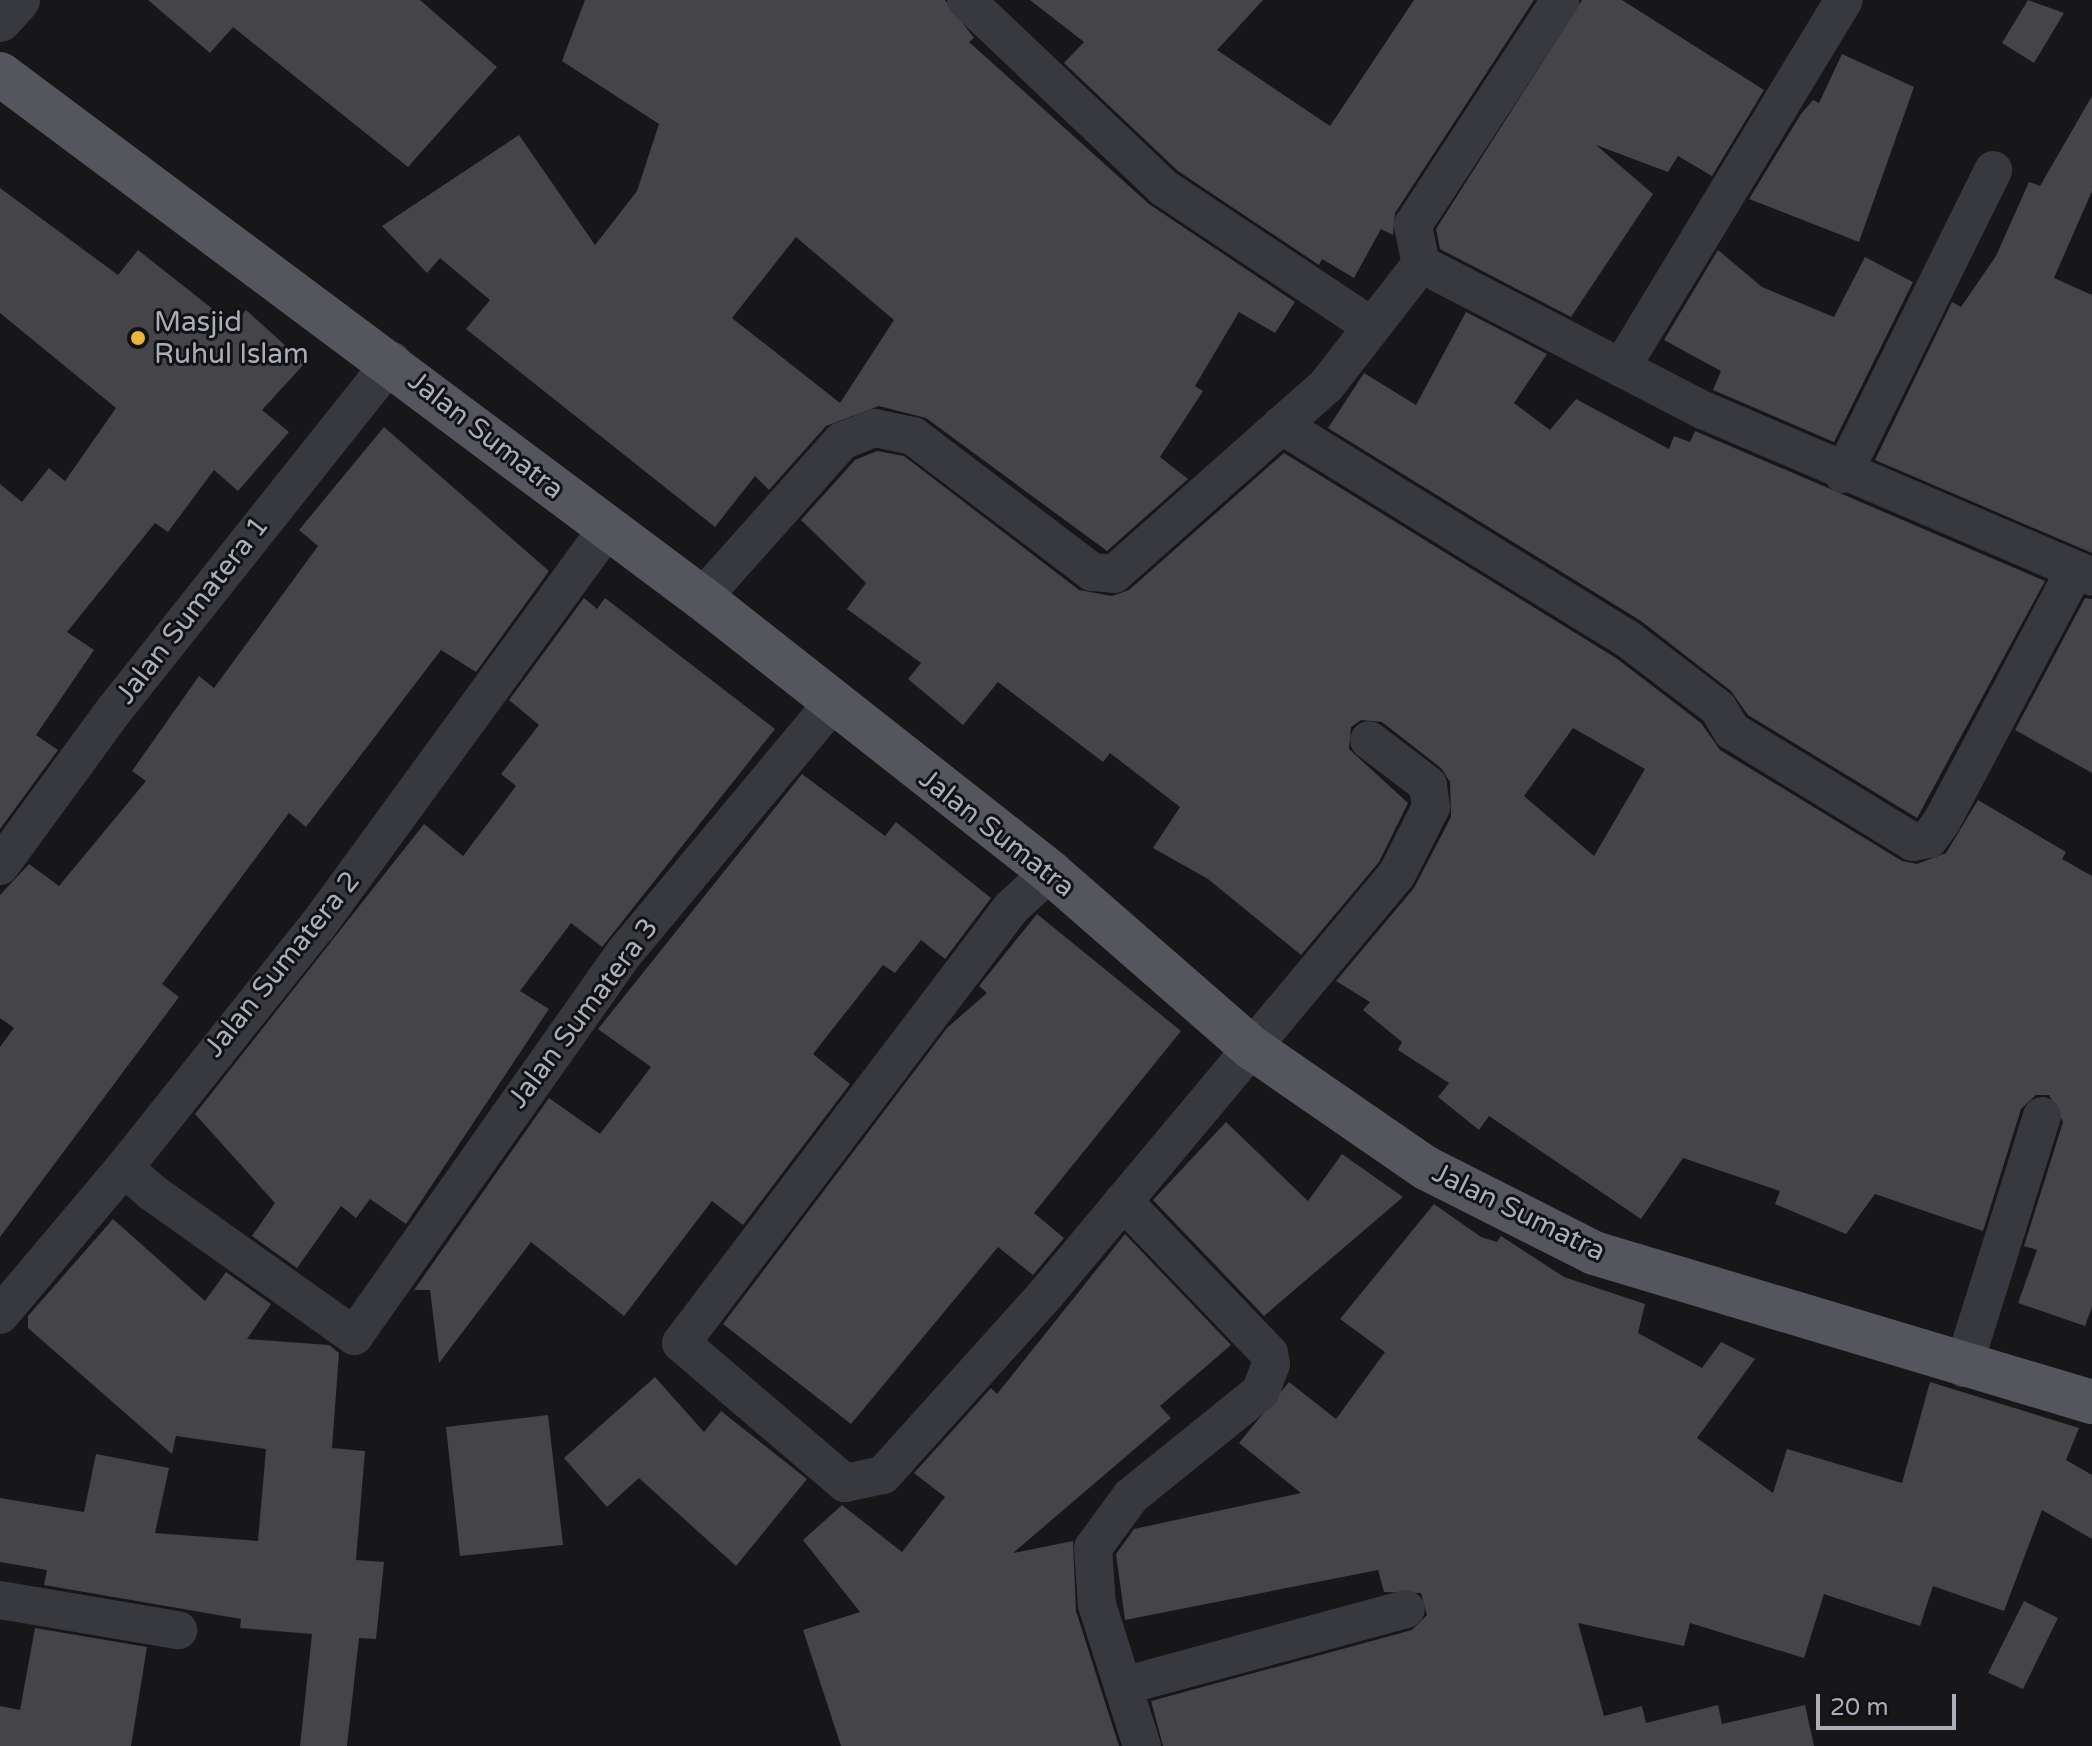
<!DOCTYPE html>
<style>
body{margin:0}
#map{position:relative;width:2092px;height:1746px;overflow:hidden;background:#171719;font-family:"Varela Round",sans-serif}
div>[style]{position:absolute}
.building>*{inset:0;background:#444449}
.minor>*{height:38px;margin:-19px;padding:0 19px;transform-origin:19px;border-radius:19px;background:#38393e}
.tertiary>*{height:44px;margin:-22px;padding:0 22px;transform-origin:22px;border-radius:22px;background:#38393e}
.primary>*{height:44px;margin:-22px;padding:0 22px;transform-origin:22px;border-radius:22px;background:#55565d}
.dots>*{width:22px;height:22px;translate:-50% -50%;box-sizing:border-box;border:4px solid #121214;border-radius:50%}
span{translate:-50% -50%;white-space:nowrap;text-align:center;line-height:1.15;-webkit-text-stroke:6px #121214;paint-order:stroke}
.poi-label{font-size:28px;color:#aaaeb9}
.left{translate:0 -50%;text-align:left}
.street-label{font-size:28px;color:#aaaeb9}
.scale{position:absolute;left:1816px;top:1694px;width:140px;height:36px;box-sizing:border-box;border:4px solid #aaaeb9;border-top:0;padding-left:10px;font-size:24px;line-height:28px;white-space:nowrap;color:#aaaeb9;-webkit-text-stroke:6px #121214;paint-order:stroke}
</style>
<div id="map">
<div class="building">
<div style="clip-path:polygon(148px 0,420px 0,497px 67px,408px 167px,233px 27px,210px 53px)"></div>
<div style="clip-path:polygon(evenodd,585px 0,945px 0,974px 38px,969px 42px,1149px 204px,1295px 302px,1275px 333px,1239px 312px,1195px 386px,1203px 391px,1160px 457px,1188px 479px,1107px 551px,926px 418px,879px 406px,826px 426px,769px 490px,755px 476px,715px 527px,466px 329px,490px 300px,440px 258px,427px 273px,382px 226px,519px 135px,595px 245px,637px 191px,659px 124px,562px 61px,585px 0,796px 237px,894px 320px,840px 403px,732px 318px,796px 237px)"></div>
<div style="clip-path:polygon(1030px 0,1263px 0,1217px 50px,1330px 126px,1414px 0,1534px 0,1395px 213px,1393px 235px,1381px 229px,1354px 278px,1322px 259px,1319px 265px,1178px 171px,1064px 63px,1084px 42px)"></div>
<div style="clip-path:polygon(1582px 0,1622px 0,1764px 90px,1712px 176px,1678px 156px,1668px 172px,1596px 145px,1653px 194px,1571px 317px,1440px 249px,1436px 229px)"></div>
<div style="clip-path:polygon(2028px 0,2064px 13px,2034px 63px,2002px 43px)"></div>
<div style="clip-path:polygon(1842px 54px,1914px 87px,1859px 242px,1749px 199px,1801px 114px,1813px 100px,1819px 103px)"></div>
<div style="clip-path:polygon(2092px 96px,2092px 191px,2054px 278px,2092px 295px,2092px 553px,1875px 460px,1952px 302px,1961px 307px,1996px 256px,2029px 182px,2040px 186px)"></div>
<div style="clip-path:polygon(0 188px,118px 275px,138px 250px,233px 325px,246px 310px,305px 363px,262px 410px,289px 432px,238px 491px,214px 470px,168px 532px,155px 523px,67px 632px,94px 650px,36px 735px,58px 750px,0 829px,0 484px,22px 502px,49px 468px,65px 481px,116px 408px,0 313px)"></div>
<div style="clip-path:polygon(1718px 250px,1762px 287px,1834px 317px,1865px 257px,1913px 282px,1834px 442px,1713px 390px,1721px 371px,1664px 340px)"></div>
<div style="clip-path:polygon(1466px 312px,1547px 354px,1514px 403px,1550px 430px,1576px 399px,1669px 449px,1674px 436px,1690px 442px,1695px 431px,2045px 581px,1917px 818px,1748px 715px,1731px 691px,1641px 621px,1328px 428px,1364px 373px,1416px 405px)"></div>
<div style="clip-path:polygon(384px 427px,549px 571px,476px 672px,441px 650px,306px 827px,289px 813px,162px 984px,179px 997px,0 1237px,0 1047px,14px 1028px,0 1018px,0 895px,29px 864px,59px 886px,146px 781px,132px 771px,199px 676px,214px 688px,318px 546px,299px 530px)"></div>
<div style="clip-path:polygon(evenodd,877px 451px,904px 456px,1079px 590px,1112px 596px,1129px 590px,1284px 453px,1616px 658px,1701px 723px,1720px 750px,1902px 861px,1917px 864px,1946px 853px,1978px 800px,2066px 852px,2062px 859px,2092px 876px,2092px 1307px,2085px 1326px,2018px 1303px,2037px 1250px,2024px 1246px,2063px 1122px,2049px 1095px,2036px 1095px,2021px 1109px,1983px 1231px,1875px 1194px,1846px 1234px,1775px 1204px,1780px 1191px,1683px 1158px,1641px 1219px,1489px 1116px,1479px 1130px,1438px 1097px,1449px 1083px,1398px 1050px,1402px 1042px,1363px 1010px,1370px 1002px,1336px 981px,1414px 888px,1451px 817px,1450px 782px,1441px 768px,1382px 722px,1361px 720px,1351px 727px,1349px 749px,1408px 803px,1379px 862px,1301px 955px,1208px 879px,1153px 848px,1180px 807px,1110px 753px,1103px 762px,998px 682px,963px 725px,908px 679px,921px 663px,847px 609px,866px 583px,801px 520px,855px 460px,877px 451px,1573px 728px,1645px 769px,1594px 856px,1524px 796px,1573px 728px)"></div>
<div style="clip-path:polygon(584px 598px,597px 609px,605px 598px,775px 729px,602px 947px,571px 923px,520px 991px,549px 1009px,406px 1224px,370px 1199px,356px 1218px,341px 1206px,297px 1268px,252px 1236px,275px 1203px,195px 1114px,424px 824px,463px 856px,516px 786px,501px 774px,539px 725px,509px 700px)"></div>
<div style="clip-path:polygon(2085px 598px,2092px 599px,2092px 773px,2015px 730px)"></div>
<div style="clip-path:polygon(802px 774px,885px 836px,896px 822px,991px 898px,945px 959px,921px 940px,895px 973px,883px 965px,813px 1054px,850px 1084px,743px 1225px,712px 1201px,624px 1316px,531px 1242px,439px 1363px,430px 1290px,414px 1290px,549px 1098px,600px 1134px,651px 1067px,598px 1029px)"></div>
<div style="clip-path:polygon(1037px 914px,1181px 1031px,1034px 1213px,1064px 1238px,1033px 1275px,998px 1247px,851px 1424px,723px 1324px,947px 1028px,987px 993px,979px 986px)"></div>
<div style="clip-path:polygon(1226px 1122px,1308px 1201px,1342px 1154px,1403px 1197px,1264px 1316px,1153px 1200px)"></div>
<div style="clip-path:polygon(1434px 1204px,1481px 1237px,1497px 1242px,1501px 1236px,1564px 1277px,1645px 1304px,1638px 1333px,1702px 1368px,1721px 1342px,1755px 1359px,1697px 1438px,1773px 1493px,1787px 1449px,1902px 1483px,1930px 1382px,2079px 1428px,2066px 1460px,2092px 1475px,2092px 1539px,2042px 1510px,2004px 1611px,1933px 1586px,1920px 1626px,1824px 1594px,1804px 1658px,1690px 1623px,1684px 1646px,1578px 1623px,1604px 1716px,1642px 1706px,1646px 1723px,1718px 1705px,1722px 1724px,1805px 1705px,1814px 1746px,1163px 1746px,1151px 1701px,1412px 1630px,1427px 1615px,1421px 1593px,1384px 1592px,1378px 1570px,1125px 1620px,1116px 1554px,1134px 1529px,1301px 1493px,1239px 1443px,1289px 1382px,1336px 1419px,1385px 1352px,1340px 1319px)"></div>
<div style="clip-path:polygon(113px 1219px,205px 1301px,226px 1272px,271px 1304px,247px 1339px,329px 1345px,339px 1353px,332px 1448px,365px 1451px,356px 1560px,384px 1562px,376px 1639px,359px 1638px,347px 1746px,300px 1746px,312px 1634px,240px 1628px,241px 1619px,44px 1585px,47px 1570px,0 1562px,0 1498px,84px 1512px,96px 1454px,169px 1468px,155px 1533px,258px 1541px,266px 1449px,176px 1436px,172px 1454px,28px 1328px,28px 1316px)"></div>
<div style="clip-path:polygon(1125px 1234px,1231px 1345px,1160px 1406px,1171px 1418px,1013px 1553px,1073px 1541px,1076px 1611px,1119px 1746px,841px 1746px,803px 1630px,860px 1612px,803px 1540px,842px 1505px,902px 1552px,945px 1497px,914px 1473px,991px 1388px,997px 1394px)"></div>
<div style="clip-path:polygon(655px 1377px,704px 1432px,721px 1411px,807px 1479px,736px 1566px,639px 1478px,607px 1507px,564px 1458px)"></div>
<div style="clip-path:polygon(548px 1415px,563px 1545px,460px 1556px,446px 1427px)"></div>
<div style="clip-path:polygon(2024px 1601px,2058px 1618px,2023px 1689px,1988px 1673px)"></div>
<div style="clip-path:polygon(35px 1628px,147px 1647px,131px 1746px,0 1746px,0 1706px,20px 1710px)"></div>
</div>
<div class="minor">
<div style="left:966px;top:0;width:273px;rotate:43.5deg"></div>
<div style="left:1164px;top:188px;width:249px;rotate:33.7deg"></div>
<div style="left:1421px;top:264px;width:40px;rotate:-102deg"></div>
<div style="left:1413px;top:225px;width:269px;rotate:-56.8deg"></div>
<div style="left:1621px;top:368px;width:430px;rotate:-58.8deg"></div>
<div style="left:1281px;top:425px;width:409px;rotate:31.7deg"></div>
<div style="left:1629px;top:640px;width:112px;rotate:37.4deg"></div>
<div style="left:1718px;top:708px;width:27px;rotate:59deg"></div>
<div style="left:1732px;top:731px;width:212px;rotate:31.5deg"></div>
<div style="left:1913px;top:842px;width:16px;rotate:-11deg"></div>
<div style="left:1929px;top:839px;width:22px;rotate:-54deg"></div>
<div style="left:1942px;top:821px;width:280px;rotate:-62.1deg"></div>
<div style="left:1843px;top:474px;width:339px;rotate:-63.7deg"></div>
<div style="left:607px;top:529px;width:492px;rotate:126.1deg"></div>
<div style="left:317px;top:926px;width:310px;rotate:128.6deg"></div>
<div style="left:124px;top:1168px;width:38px;rotate:41deg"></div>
<div style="left:153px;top:1193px;width:247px;rotate:35.4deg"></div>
<div style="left:354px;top:1336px;width:471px;rotate:-54.8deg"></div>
<div style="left:626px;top:951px;width:322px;rotate:-50.2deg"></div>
<div style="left:702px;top:598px;width:210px;rotate:-48.3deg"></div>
<div style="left:842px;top:441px;width:35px;rotate:-22deg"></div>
<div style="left:875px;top:428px;width:39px;rotate:12deg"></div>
<div style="left:913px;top:436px;width:225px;rotate:37.2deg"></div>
<div style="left:1092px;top:572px;width:22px;rotate:5deg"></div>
<div style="left:1114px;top:574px;width:283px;rotate:-41.6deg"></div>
<div style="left:1326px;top:386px;width:155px;rotate:-52.1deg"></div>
<div style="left:1421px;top:264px;width:318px;rotate:27.4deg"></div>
<div style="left:1703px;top:410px;width:423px;rotate:23.2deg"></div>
<div style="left:0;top:866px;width:195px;rotate:-53.8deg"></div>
<div style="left:115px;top:709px;width:445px;rotate:-51.5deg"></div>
<div style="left:1050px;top:872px;width:53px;rotate:137.3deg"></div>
<div style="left:1011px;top:908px;width:546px;rotate:127.18deg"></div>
<div style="left:681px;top:1343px;width:216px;rotate:40.5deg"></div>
<div style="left:845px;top:1483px;width:39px;rotate:-12deg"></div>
<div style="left:883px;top:1475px;width:244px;rotate:-48deg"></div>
<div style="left:1046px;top:1294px;width:547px;rotate:-50.11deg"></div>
<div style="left:1397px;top:874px;width:75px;rotate:-63.1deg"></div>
<div style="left:1431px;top:807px;width:22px;rotate:-98deg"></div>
<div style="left:1428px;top:785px;width:74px;rotate:-142.7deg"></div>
<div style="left:1123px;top:1201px;width:211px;rotate:46.2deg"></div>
<div style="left:1269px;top:1353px;width:11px;rotate:80deg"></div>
<div style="left:1271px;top:1364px;width:30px;rotate:111deg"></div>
<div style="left:1260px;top:1392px;width:166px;rotate:141.1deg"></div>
<div style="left:1131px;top:1496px;width:64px;rotate:126.2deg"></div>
<div style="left:1093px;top:1548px;width:57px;rotate:86deg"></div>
<div style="left:1097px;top:1605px;width:148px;rotate:72.3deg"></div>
<div style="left:0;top:1315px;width:192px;rotate:-49.9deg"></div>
<div style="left:1963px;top:1368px;width:264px;rotate:-72.6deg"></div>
<div style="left:0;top:1600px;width:181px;rotate:9.6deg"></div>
<div style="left:1123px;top:1686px;width:293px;rotate:-15.2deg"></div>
</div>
<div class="tertiary">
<div style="left:0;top:20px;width:27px;rotate:-48deg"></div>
</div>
<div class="primary">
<div style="left:0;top:74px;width:876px;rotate:36.74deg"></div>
<div style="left:702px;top:598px;width:443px;rotate:38.2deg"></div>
<div style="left:1050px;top:872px;width:268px;rotate:41.1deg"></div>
<div style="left:1252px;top:1048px;width:211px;rotate:34.6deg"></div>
<div style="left:1426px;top:1168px;width:188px;rotate:26.8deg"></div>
<div style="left:1594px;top:1253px;width:520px;rotate:16.66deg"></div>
</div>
<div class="dots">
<div style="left:138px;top:338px;background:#ebb53d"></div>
</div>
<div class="poi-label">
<span class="left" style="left:154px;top:338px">Masjid<br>Ruhul Islam</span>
</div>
<div class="street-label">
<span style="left:486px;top:435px;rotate:38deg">Jalan Sumatra</span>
<span style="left:192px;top:610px;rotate:-52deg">Jalan Sumatera 1</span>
<span style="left:997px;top:833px;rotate:38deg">Jalan Sumatra</span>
<span style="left:282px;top:964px;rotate:-51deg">Jalan Sumatera 2</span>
<span style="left:583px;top:1013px;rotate:-53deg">Jalan Sumatera 3</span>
<span style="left:1519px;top:1212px;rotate:26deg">Jalan Sumatra</span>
</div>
<div class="scale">20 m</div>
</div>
